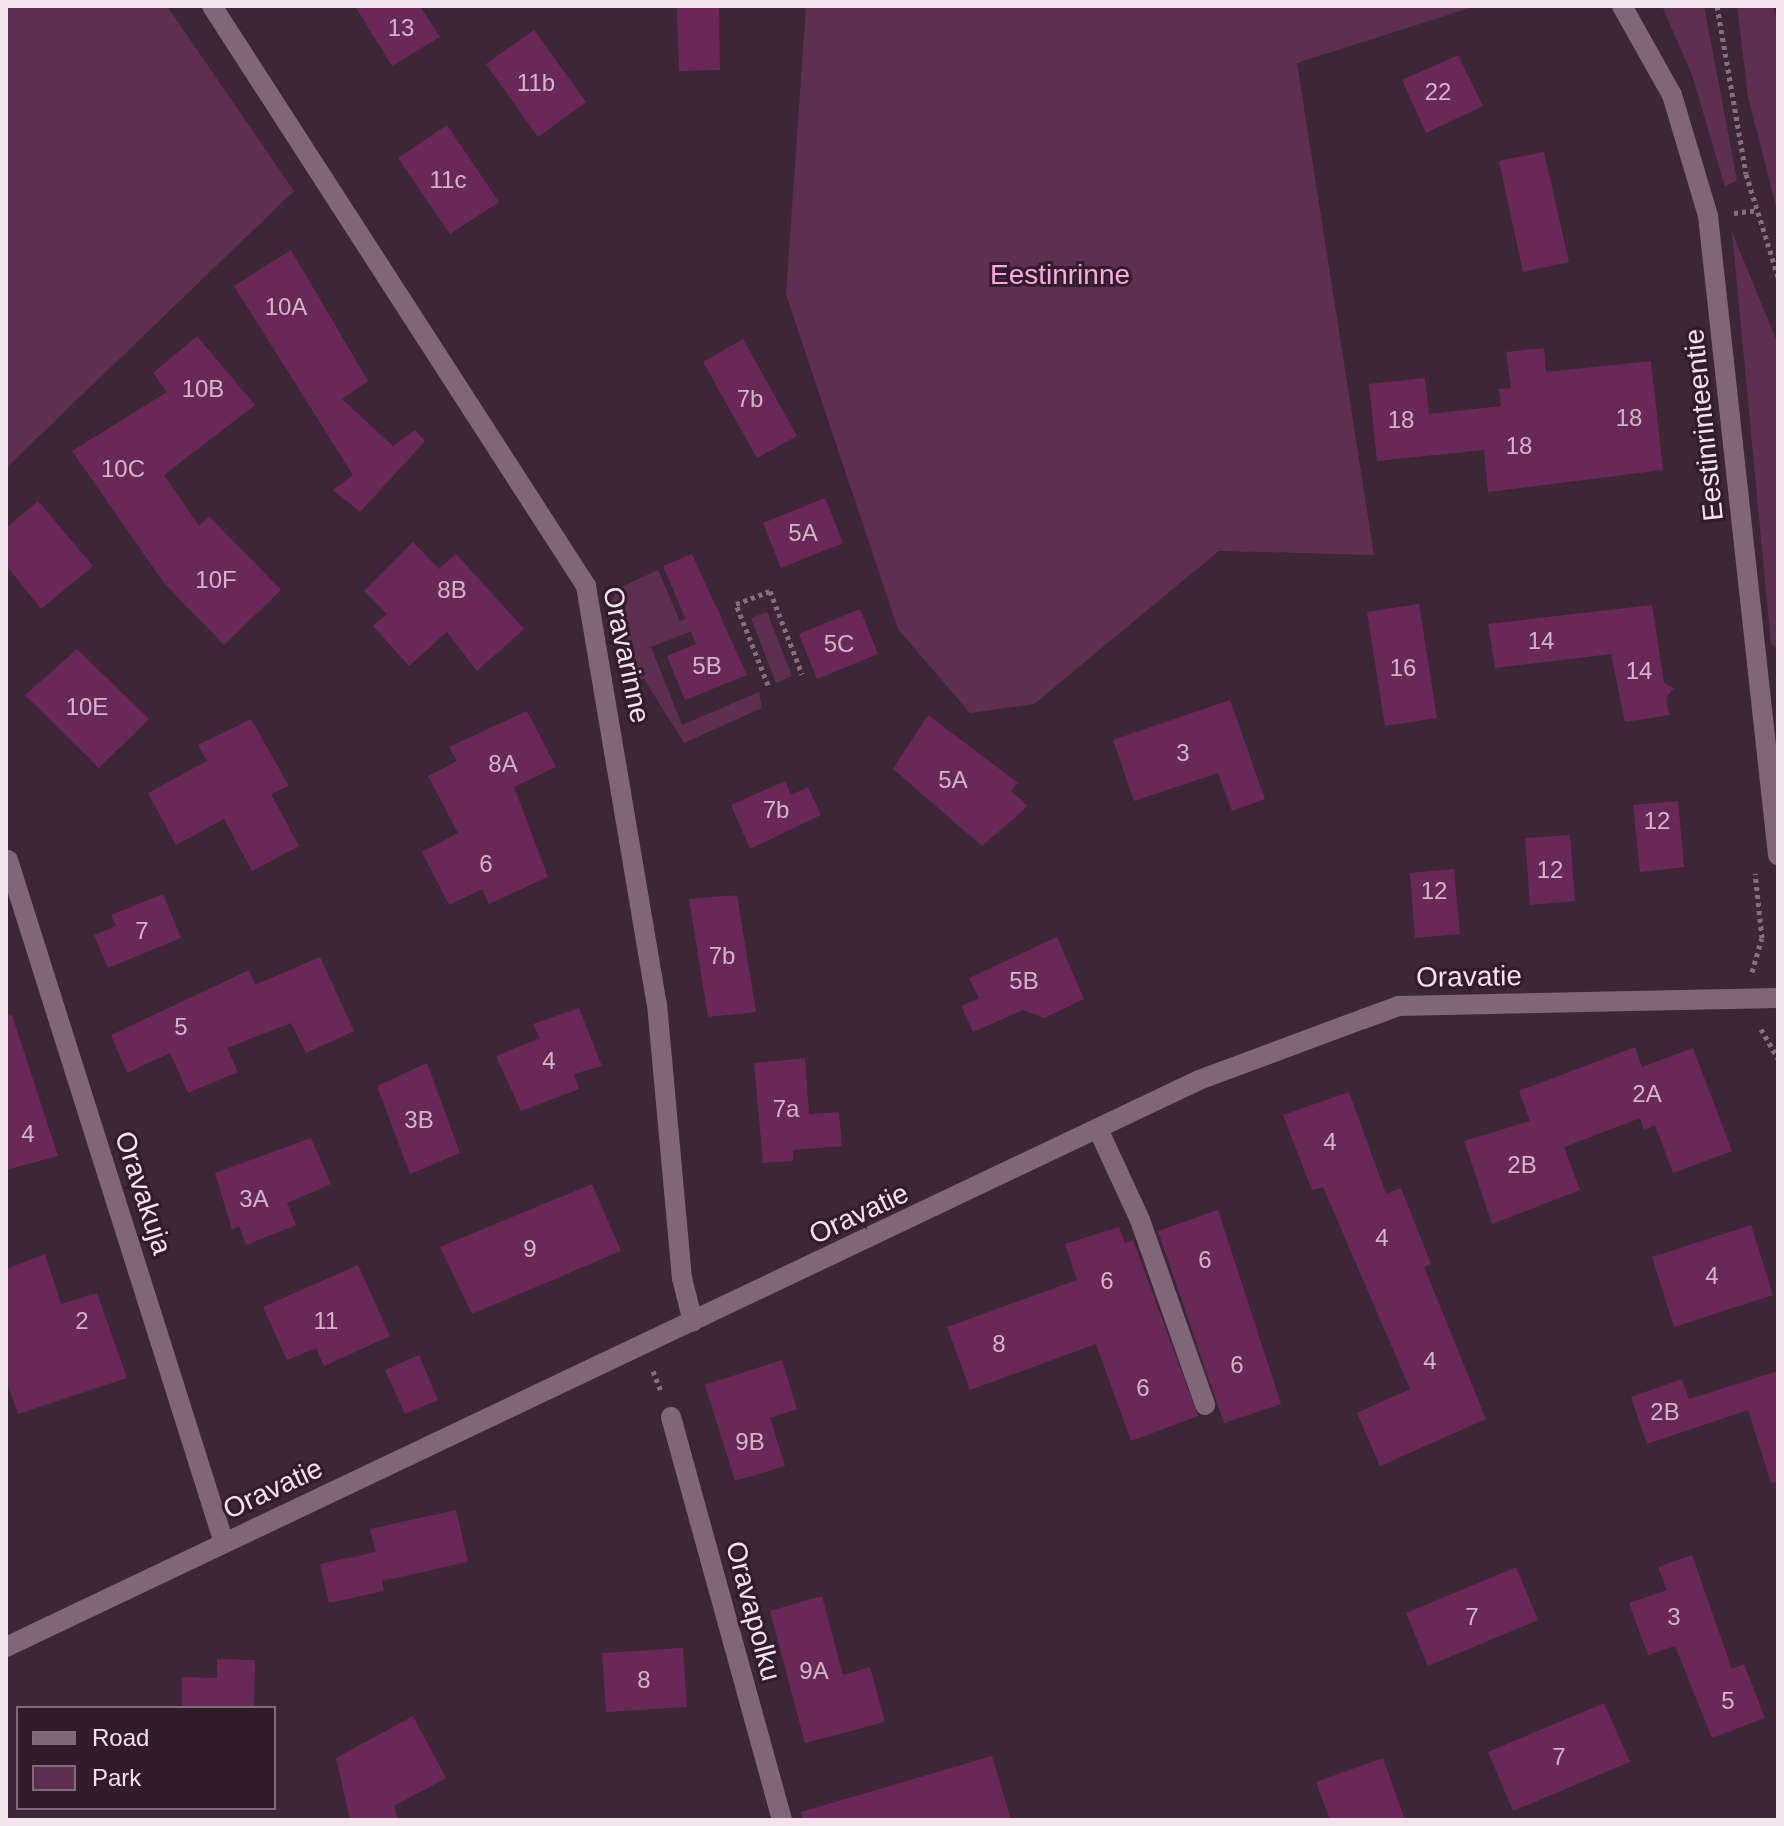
<!DOCTYPE html>
<style>
body{margin:0}
#map{position:relative;width:1784px;height:1826px;overflow:hidden;background:#3d2636;font-family:Helvetica,sans-serif}
div>[style]{position:absolute}
.green>*{inset:0;background:#5e2f51}
.building>*{inset:0;background:#6a2859}
.path>*{height:5px;margin-top:-2.5px;transform-origin:0;background:repeating-linear-gradient(90deg,#836f7d 0 4px,transparent 0 8px)}
.minor>*{height:20px;margin:-10px;padding:0 10px;transform-origin:10px;border-radius:10px;background:#806677}
span{translate:-50% -50%;white-space:nowrap;text-align:center;line-height:1.15;-webkit-text-stroke:6px #321c2c;paint-order:stroke}
.number-label{font-size:24px;color:#d1b4c8}
.number-label span{-webkit-text-stroke-width:0}
.park-label{font-size:28px;color:#f9abe1}
.street-label{font-size:28px;color:#f3e3ed}
.frame{position:absolute;inset:0;border:8px solid #f3e3ed;pointer-events:none}
.legend{position:absolute;left:16px;top:1706px;width:260px;height:104px;box-sizing:border-box;background:#321c2c;border:2px solid #7f6c79;margin:0;padding:10px 14px;list-style:none;font-size:24px;color:#f3e3ed}
.legend li{display:flex;align-items:center;gap:16px;height:40px}
.legend b{width:40px;border:2px solid #7f6c79}
</style>
<div id="map">
<div class="green">
<div style="clip-path:polygon(6px 6px,167px 6px,294px 191px,6px 468px)"></div>
<div style="clip-path:polygon(806px 6px,1476px 6px,1297px 63px,1374px 555px,1219px 551px,1034px 704px,970px 713px,898px 629px,786px 294px)"></div>
<div style="clip-path:polygon(1662px 6px,1704px 6px,1737px 180px,1725px 187px,1692px 75px)"></div>
<div style="clip-path:polygon(1737px 6px,1773px 6px,1778px 25px,1778px 214px,1748px 97px)"></div>
<div style="clip-path:polygon(1732px 232px,1778px 344px,1778px 649px,1771px 644px)"></div>
<div style="clip-path:polygon(658px 570px,680px 621px,717px 607px,722px 619px,651px 647px,682px 725px,759px 692px,762px 708px,684px 743px,644px 679px,630px 682px,608px 607px,619px 588px)"></div>
<div style="clip-path:polygon(767px 612px,792px 676px,776px 683px,751px 618px)"></div>
</div>
<div class="building">
<div style="clip-path:polygon(355px 6px,420px 6px,440px 37px,392px 66px)"></div>
<div style="clip-path:polygon(677px 8px,719px 8px,720px 70px,679px 71px)"></div>
<div style="clip-path:polygon(534px 30px,586px 102px,538px 137px,486px 64px)"></div>
<div style="clip-path:polygon(1458px 55px,1483px 106px,1426px 133px,1402px 80px)"></div>
<div style="clip-path:polygon(447px 125px,499px 202px,450px 234px,398px 158px)"></div>
<div style="clip-path:polygon(1544px 152px,1569px 262px,1523px 272px,1499px 161px)"></div>
<div style="clip-path:polygon(291px 250px,368px 381px,342px 399px,393px 446px,415px 430px,425px 441px,360px 512px,333px 490px,353px 475px,234px 286px)"></div>
<div style="clip-path:polygon(197px 336px,255px 405px,164px 475px,199px 526px,209px 516px,281px 590px,224px 645px,164px 583px,72px 451px,167px 392px,153px 373px)"></div>
<div style="clip-path:polygon(743px 339px,797px 436px,757px 458px,703px 362px)"></div>
<div style="clip-path:polygon(1544px 348px,1546px 372px,1651px 361px,1663px 470px,1488px 492px,1484px 450px,1377px 461px,1369px 384px,1425px 378px,1429px 414px,1501px 406px,1499px 389px,1511px 388px,1506px 352px)"></div>
<div style="clip-path:polygon(825px 498px,843px 543px,781px 568px,763px 523px)"></div>
<div style="clip-path:polygon(38px 501px,93px 566px,41px 609px,6px 565px,6px 528px)"></div>
<div style="clip-path:polygon(413px 542px,439px 569px,456px 554px,524px 629px,477px 671px,447px 632px,409px 666px,373px 626px,387px 614px,364px 591px)"></div>
<div style="clip-path:polygon(692px 554px,747px 675px,685px 700px,667px 656px,696px 644px,663px 566px)"></div>
<div style="clip-path:polygon(1419px 604px,1437px 718px,1385px 726px,1367px 612px)"></div>
<div style="clip-path:polygon(1652px 605px,1664px 683px,1674px 688px,1666px 698px,1669px 715px,1625px 722px,1611px 654px,1495px 668px,1488px 624px)"></div>
<div style="clip-path:polygon(860px 609px,878px 654px,817px 679px,799px 634px)"></div>
<div style="clip-path:polygon(77px 649px,149px 719px,99px 768px,25px 695px)"></div>
<div style="clip-path:polygon(1230px 700px,1265px 799px,1232px 811px,1218px 773px,1134px 801px,1113px 740px)"></div>
<div style="clip-path:polygon(527px 711px,556px 767px,514px 787px,548px 877px,489px 904px,482px 889px,449px 905px,422px 852px,458px 833px,428px 776px,457px 761px,449px 747px)"></div>
<div style="clip-path:polygon(928px 715px,1018px 783px,1011px 791px,1028px 806px,982px 846px,893px 769px)"></div>
<div style="clip-path:polygon(251px 719px,289px 786px,271px 794px,299px 846px,252px 871px,224px 819px,176px 845px,148px 793px,207px 761px,198px 745px)"></div>
<div style="clip-path:polygon(785px 781px,791px 795px,808px 787px,821px 815px,750px 849px,731px 805px)"></div>
<div style="clip-path:polygon(1678px 801px,1684px 867px,1640px 872px,1633px 805px)"></div>
<div style="clip-path:polygon(1570px 835px,1575px 901px,1530px 905px,1525px 838px)"></div>
<div style="clip-path:polygon(1454px 869px,1460px 934px,1415px 938px,1410px 873px)"></div>
<div style="clip-path:polygon(163px 894px,181px 938px,108px 968px,94px 935px,116px 926px,111px 915px)"></div>
<div style="clip-path:polygon(737px 895px,756px 1012px,708px 1017px,689px 899px)"></div>
<div style="clip-path:polygon(1057px 937px,1084px 999px,1044px 1018px,1023px 1010px,973px 1032px,961px 1006px,979px 998px,969px 978px)"></div>
<div style="clip-path:polygon(320px 957px,354px 1031px,306px 1053px,291px 1023px,227px 1048px,238px 1072px,188px 1093px,170px 1053px,127px 1073px,111px 1035px,249px 970px,255px 985px)"></div>
<div style="clip-path:polygon(579px 1008px,602px 1066px,574px 1074px,579px 1089px,521px 1111px,496px 1056px,540px 1038px,533px 1024px)"></div>
<div style="clip-path:polygon(12px 1015px,58px 1156px,6px 1170px,6px 1016px)"></div>
<div style="clip-path:polygon(1635px 1047px,1642px 1067px,1693px 1048px,1732px 1151px,1673px 1173px,1655px 1125px,1644px 1130px,1640px 1118px,1564px 1147px,1580px 1190px,1492px 1224px,1464px 1141px,1530px 1121px,1519px 1091px)"></div>
<div style="clip-path:polygon(805px 1058px,809px 1114px,839px 1112px,842px 1146px,793px 1150px,793px 1161px,763px 1163px,754px 1063px)"></div>
<div style="clip-path:polygon(427px 1063px,460px 1153px,410px 1174px,377px 1086px)"></div>
<div style="clip-path:polygon(1349px 1092px,1386px 1194px,1401px 1188px,1431px 1264px,1424px 1267px,1486px 1419px,1380px 1466px,1357px 1413px,1410px 1389px,1323px 1187px,1312px 1190px,1283px 1115px)"></div>
<div style="clip-path:polygon(311px 1138px,331px 1184px,287px 1203px,296px 1225px,246px 1245px,239px 1226px,232px 1230px,215px 1173px)"></div>
<div style="clip-path:polygon(592px 1184px,621px 1251px,472px 1314px,440px 1247px)"></div>
<div style="clip-path:polygon(1218px 1210px,1281px 1404px,1224px 1423px,1158px 1231px)"></div>
<div style="clip-path:polygon(1751px 1225px,1773px 1295px,1674px 1327px,1652px 1257px)"></div>
<div style="clip-path:polygon(1119px 1227px,1125px 1243px,1133px 1240px,1198px 1416px,1131px 1441px,1096px 1344px,970px 1390px,947px 1327px,1077px 1280px,1065px 1244px)"></div>
<div style="clip-path:polygon(45px 1254px,61px 1304px,97px 1293px,127px 1378px,18px 1414px,6px 1380px,6px 1269px)"></div>
<div style="clip-path:polygon(358px 1265px,390px 1336px,324px 1366px,316px 1348px,287px 1360px,263px 1307px)"></div>
<div style="clip-path:polygon(419px 1355px,438px 1400px,405px 1414px,385px 1370px)"></div>
<div style="clip-path:polygon(782px 1360px,797px 1409px,770px 1418px,785px 1466px,735px 1481px,705px 1385px)"></div>
<div style="clip-path:polygon(1778px 1371px,1778px 1482px,1771px 1483px,1748px 1410px,1647px 1444px,1631px 1397px,1682px 1379px,1689px 1399px)"></div>
<div style="clip-path:polygon(456px 1510px,468px 1562px,382px 1581px,384px 1591px,329px 1603px,320px 1564px,376px 1552px,370px 1529px)"></div>
<div style="clip-path:polygon(1692px 1555px,1732px 1669px,1744px 1664px,1765px 1718px,1712px 1738px,1675px 1646px,1648px 1655px,1629px 1603px,1667px 1590px,1658px 1567px)"></div>
<div style="clip-path:polygon(1516px 1567px,1538px 1620px,1428px 1666px,1406px 1613px)"></div>
<div style="clip-path:polygon(822px 1596px,843px 1675px,870px 1667px,885px 1722px,805px 1743px,770px 1611px)"></div>
<div style="clip-path:polygon(683px 1648px,687px 1707px,606px 1712px,602px 1653px)"></div>
<div style="clip-path:polygon(217px 1659px,255px 1660px,254px 1708px,182px 1708px,182px 1677px,217px 1678px)"></div>
<div style="clip-path:polygon(1604px 1703px,1630px 1762px,1513px 1811px,1488px 1752px)"></div>
<div style="clip-path:polygon(413px 1716px,446px 1778px,394px 1806px,398px 1820px,350px 1820px,336px 1758px)"></div>
<div style="clip-path:polygon(992px 1756px,1011px 1820px,803px 1820px,801px 1812px)"></div>
<div style="clip-path:polygon(1383px 1758px,1405px 1820px,1330px 1820px,1316px 1782px)"></div>
</div>
<div class="path">
<div style="left:1717px;top:6px;width:170px;rotate:80.2deg"></div>
<div style="left:1746px;top:174px;width:108px;rotate:72.7deg"></div>
<div style="left:1734px;top:213px;width:23px;rotate:-7deg"></div>
<div style="left:768px;top:685px;width:87px;rotate:-111.6deg"></div>
<div style="left:736px;top:604px;width:36px;rotate:-21deg"></div>
<div style="left:770px;top:591px;width:89px;rotate:68.9deg"></div>
<div style="left:1752px;top:972px;width:35px;rotate:-74deg"></div>
<div style="left:1762px;top:938px;width:65px;rotate:-96.1deg"></div>
<div style="left:1761px;top:1029px;width:34px;rotate:60deg"></div>
<div style="left:653px;top:1371px;width:22px;rotate:68deg"></div>
</div>
<div class="minor">
<div style="left:212px;top:6px;width:690px;rotate:57.18deg"></div>
<div style="left:586px;top:586px;width:424px;rotate:80.4deg"></div>
<div style="left:657px;top:1004px;width:275px;rotate:84.8deg"></div>
<div style="left:682px;top:1278px;width:45px;rotate:76deg"></div>
<div style="left:1622px;top:6px;width:102px;rotate:60.7deg"></div>
<div style="left:1672px;top:95px;width:126px;rotate:73.4deg"></div>
<div style="left:1708px;top:216px;width:643px;rotate:83.75deg"></div>
<div style="left:8px;top:860px;width:716px;rotate:72.45deg"></div>
<div style="left:1098px;top:1129px;width:100px;rotate:65.2deg"></div>
<div style="left:1140px;top:1220px;width:196px;rotate:70.6deg"></div>
<div style="left:671px;top:1417px;width:418px;rotate:74.6deg"></div>
<div style="left:6px;top:1647px;width:1321px;rotate:-25.42deg"></div>
<div style="left:1199px;top:1080px;width:175px;rotate:-20.4deg"></div>
<div style="left:1363px;top:1019px;width:37px;rotate:-20deg"></div>
<div style="left:1398px;top:1006px;width:380px;rotate:-1.2deg"></div>
</div>
<div class="number-label">
<span style="left:401px;top:28px">13</span>
<span style="left:536px;top:83px">11b</span>
<span style="left:1438px;top:92px">22</span>
<span style="left:448px;top:180px">11c</span>
<span style="left:286px;top:307px">10A</span>
<span style="left:203px;top:389px">10B</span>
<span style="left:750px;top:399px">7b</span>
<span style="left:1629px;top:418px">18</span>
<span style="left:1401px;top:420px">18</span>
<span style="left:1519px;top:446px">18</span>
<span style="left:123px;top:469px">10C</span>
<span style="left:803px;top:533px">5A</span>
<span style="left:216px;top:580px">10F</span>
<span style="left:452px;top:590px">8B</span>
<span style="left:1541px;top:641px">14</span>
<span style="left:839px;top:644px">5C</span>
<span style="left:707px;top:666px">5B</span>
<span style="left:1403px;top:668px">16</span>
<span style="left:1639px;top:671px">14</span>
<span style="left:87px;top:707px">10E</span>
<span style="left:1183px;top:753px">3</span>
<span style="left:503px;top:764px">8A</span>
<span style="left:953px;top:780px">5A</span>
<span style="left:776px;top:810px">7b</span>
<span style="left:1657px;top:821px">12</span>
<span style="left:486px;top:864px">6</span>
<span style="left:1550px;top:870px">12</span>
<span style="left:1434px;top:891px">12</span>
<span style="left:142px;top:931px">7</span>
<span style="left:722px;top:956px">7b</span>
<span style="left:1024px;top:981px">5B</span>
<span style="left:181px;top:1027px">5</span>
<span style="left:549px;top:1061px">4</span>
<span style="left:1647px;top:1094px">2A</span>
<span style="left:786px;top:1109px">7a</span>
<span style="left:419px;top:1120px">3B</span>
<span style="left:28px;top:1134px">4</span>
<span style="left:1330px;top:1142px">4</span>
<span style="left:1522px;top:1165px">2B</span>
<span style="left:254px;top:1199px">3A</span>
<span style="left:1382px;top:1238px">4</span>
<span style="left:530px;top:1249px">9</span>
<span style="left:1205px;top:1260px">6</span>
<span style="left:1712px;top:1276px">4</span>
<span style="left:1107px;top:1281px">6</span>
<span style="left:82px;top:1321px">2</span>
<span style="left:326px;top:1321px">11</span>
<span style="left:999px;top:1344px">8</span>
<span style="left:1430px;top:1361px">4</span>
<span style="left:1237px;top:1365px">6</span>
<span style="left:1143px;top:1388px">6</span>
<span style="left:1665px;top:1412px">2B</span>
<span style="left:750px;top:1442px">9B</span>
<span style="left:1472px;top:1617px">7</span>
<span style="left:1674px;top:1617px">3</span>
<span style="left:814px;top:1671px">9A</span>
<span style="left:644px;top:1680px">8</span>
<span style="left:1728px;top:1701px">5</span>
<span style="left:1559px;top:1757px">7</span>
</div>
<div class="park-label">
<span style="left:1060px;top:275px">Eestinrinne</span>
</div>
<div class="street-label">
<span style="left:1704px;top:425px;rotate:-96deg">Eestinrinteentie</span>
<span style="left:626px;top:655px;rotate:78deg">Oravarinne</span>
<span style="left:1469px;top:977px;rotate:-1deg">Oravatie</span>
<span style="left:143px;top:1193px;rotate:72deg">Oravakuja</span>
<span style="left:859px;top:1214px;rotate:-25deg">Oravatie</span>
<span style="left:273px;top:1489px;rotate:-25deg">Oravatie</span>
<span style="left:753px;top:1611px;rotate:75deg">Oravapolku</span>
</div>
<div class="frame"></div>
<ul class="legend">
<li><b style="height:10px;background:#806677"></b>Road</li>
<li><b style="height:22px;background:#5e2f51"></b>Park</li>
</ul>
</div>
